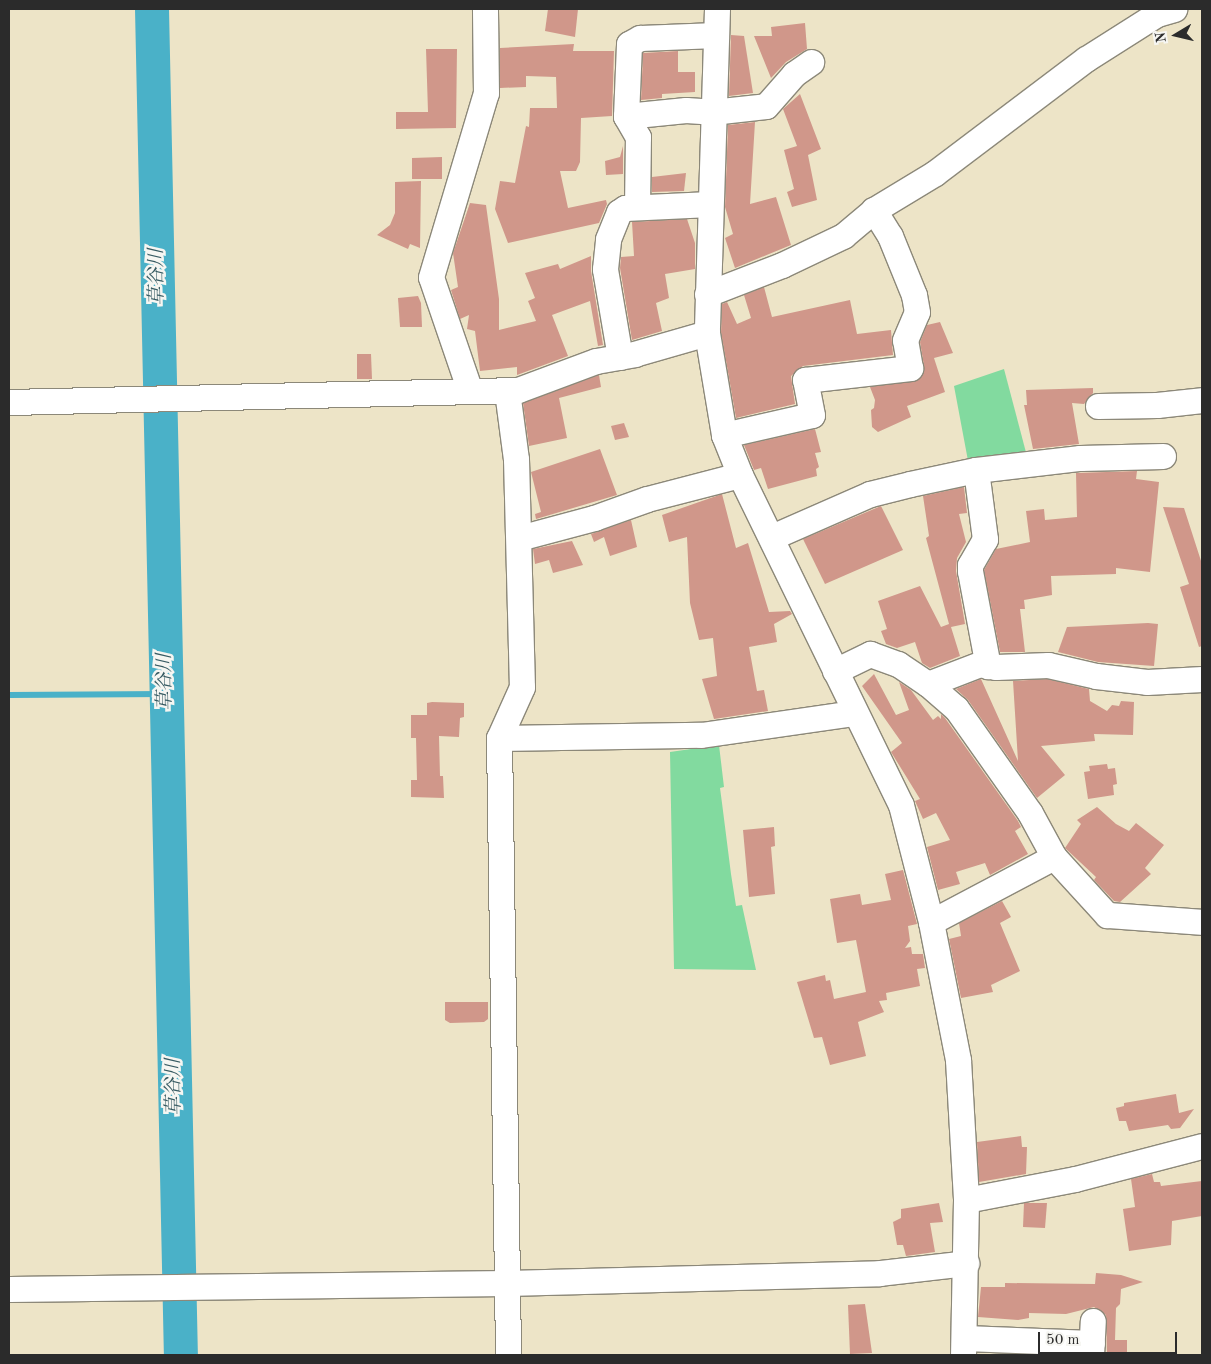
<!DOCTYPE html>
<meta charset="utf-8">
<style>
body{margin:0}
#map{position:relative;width:1211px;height:1364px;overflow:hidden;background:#ede4c7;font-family:"Old Standard TT","Noto Serif JP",serif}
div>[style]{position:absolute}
.green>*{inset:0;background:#82da9f}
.stream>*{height:5.5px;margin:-2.75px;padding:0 2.75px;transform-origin:2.75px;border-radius:2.75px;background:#4ab1c8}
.river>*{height:34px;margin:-17px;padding:0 17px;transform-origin:17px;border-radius:17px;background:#4ab1c8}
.building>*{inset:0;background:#d0978a}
.roads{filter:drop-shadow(1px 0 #8c8879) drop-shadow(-1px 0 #8c8879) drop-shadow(0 1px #8c8879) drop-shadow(0 -1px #8c8879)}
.minor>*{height:25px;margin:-12.5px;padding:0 12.5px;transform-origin:12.5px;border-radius:12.5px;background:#fff}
span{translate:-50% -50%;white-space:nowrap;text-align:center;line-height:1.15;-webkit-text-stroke:5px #f6f6f2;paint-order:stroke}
.water-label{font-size:19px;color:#365a62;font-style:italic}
.frame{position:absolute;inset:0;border:10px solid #2b2b2b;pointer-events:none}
.north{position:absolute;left:1151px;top:10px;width:50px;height:50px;-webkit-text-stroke:4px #f6f6f2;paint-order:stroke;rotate:261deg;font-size:14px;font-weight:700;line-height:20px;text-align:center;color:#2b2b2b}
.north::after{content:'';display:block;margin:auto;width:18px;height:22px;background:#2b2b2b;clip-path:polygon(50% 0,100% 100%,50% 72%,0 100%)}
.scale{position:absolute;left:1038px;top:1332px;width:139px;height:22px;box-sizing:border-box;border:2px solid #2b2b2b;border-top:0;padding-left:6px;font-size:15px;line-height:18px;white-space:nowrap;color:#2b2b2b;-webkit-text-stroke:4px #f6f6f2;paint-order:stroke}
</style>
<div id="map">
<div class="green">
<div style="clip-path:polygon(1004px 369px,1028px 460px,969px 466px,954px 386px)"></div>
<div style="clip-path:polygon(719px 745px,724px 787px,720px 788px,722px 803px,731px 874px,736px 906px,742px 905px,756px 970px,674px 969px,670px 752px)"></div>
</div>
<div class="stream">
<div style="left:9px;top:695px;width:156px;rotate:-0.4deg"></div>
</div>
<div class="river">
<div style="left:152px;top:9px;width:1346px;rotate:88.77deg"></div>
</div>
<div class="building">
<div style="clip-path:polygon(548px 9px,578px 9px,575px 37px,545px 31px)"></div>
<div style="clip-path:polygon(805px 23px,807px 49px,786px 62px,771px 78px,754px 36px,772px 36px,771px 27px)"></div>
<div style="clip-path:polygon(731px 35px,744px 36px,753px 93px,729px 96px)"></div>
<div style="clip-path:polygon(574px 44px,573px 51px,614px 51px,612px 116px,581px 118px,580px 162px,576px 171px,560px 171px,568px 208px,606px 200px,607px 204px,599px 223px,508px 243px,495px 209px,500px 181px,515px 183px,526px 126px,529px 127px,530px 108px,557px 108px,556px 77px,526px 76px,526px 87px,500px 88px,500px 48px)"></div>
<div style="clip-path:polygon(426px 49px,457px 49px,456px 128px,396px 129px,396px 112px,428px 112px)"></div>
<div style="clip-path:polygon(678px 51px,678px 72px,695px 72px,695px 92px,662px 94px,662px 98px,641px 100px,643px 53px)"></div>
<div style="clip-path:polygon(800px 94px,821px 149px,808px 155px,817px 200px,792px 207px,787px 192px,794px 189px,784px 150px,797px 146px,783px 109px)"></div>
<div style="clip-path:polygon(755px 122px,750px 204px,776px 197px,791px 245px,735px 268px,725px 238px,733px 234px,725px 207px,728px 125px)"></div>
<div style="clip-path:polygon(623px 146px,623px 174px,606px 175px,605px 161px,620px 157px)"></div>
<div style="clip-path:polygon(442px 157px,442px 179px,412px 179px,412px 158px)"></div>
<div style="clip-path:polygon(686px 173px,684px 191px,652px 192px,652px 177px)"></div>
<div style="clip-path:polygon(421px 181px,420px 248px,410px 244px,408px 249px,377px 235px,390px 225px,395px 213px,395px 182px)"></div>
<div style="clip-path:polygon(470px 203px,486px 205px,499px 299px,499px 330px,536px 321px,528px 301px,535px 298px,525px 273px,558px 264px,560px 269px,591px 256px,591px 271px,603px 345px,598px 346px,590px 301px,552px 315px,568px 356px,517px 375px,517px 367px,480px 371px,475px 331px,467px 329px,469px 315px,460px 319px,451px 290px,458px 287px,453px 253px)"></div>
<div style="clip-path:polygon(687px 219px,695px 243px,695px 269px,665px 274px,669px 298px,656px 303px,662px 331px,632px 340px,620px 268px,621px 257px,634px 256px,632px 222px)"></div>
<div style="clip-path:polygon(764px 287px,772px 317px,850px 300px,857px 334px,891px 330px,893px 355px,803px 366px,791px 376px,795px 404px,736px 418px,721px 332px,722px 304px,727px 302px,737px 324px,751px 318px,744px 295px)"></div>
<div style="clip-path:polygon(418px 296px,421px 303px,422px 327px,400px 327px,398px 298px)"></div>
<div style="clip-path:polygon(940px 322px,953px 353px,934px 358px,945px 392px,907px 406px,911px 417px,878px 432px,872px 427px,871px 410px,874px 408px,875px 400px,870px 387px,919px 379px,924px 366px,920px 342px,927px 325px)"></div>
<div style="clip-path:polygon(357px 354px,371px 354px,372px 379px,357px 379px)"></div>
<div style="clip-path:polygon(599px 375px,601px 387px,559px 398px,567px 438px,529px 446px,523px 403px)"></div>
<div style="clip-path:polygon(1093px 388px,1093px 393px,1084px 404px,1072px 403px,1079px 444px,1033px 449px,1024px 405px,1027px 405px,1026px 390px)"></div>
<div style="clip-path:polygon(624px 423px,629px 437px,615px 440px,611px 426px)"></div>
<div style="clip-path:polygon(815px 429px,821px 452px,815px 453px,819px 467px,816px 469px,817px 476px,768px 489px,761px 468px,754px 470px,744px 445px)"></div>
<div style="clip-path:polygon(600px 449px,617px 495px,536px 519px,535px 514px,541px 512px,531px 472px)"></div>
<div style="clip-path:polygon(1137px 471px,1136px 479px,1159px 482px,1150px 572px,1116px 568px,1116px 574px,1051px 576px,1052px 595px,1024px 600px,1025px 609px,1020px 609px,1025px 652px,1000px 652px,984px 570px,996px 549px,1030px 542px,1026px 511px,1044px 509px,1045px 520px,1077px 517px,1076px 473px)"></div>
<div style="clip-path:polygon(964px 487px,967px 513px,959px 514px,966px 542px,957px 558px,956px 571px,965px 624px,951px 627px,960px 656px,930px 668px,922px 663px,915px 642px,897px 648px,886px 644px,881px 631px,887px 629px,878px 601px,920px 586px,941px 627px,949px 624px,926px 538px,929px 536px,923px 496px)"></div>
<div style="clip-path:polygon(722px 494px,736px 548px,748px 543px,769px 612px,790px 611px,792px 614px,774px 624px,777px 642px,749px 647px,757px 691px,764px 690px,768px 711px,714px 719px,702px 679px,717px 676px,713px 638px,699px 640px,690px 603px,687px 537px,669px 542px,662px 515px)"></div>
<div style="clip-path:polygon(881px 506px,903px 550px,825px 584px,803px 539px)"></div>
<div style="clip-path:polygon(1163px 507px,1184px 508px,1202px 564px,1202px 646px,1199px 647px,1180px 587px,1189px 584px)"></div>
<div style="clip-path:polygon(631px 520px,637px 547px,610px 556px,604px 537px,594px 542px,591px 534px)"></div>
<div style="clip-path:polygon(572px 541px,583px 565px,553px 573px,549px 560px,535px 564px,533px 549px)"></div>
<div style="clip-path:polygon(1148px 623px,1158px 624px,1154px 666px,1098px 662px,1058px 652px,1067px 627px)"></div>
<div style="clip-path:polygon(874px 674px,896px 715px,909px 710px,899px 682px,911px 690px,933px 720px,938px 716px,941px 719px,941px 714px,945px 718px,1018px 821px,1021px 827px,1015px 831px,1028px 854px,990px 875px,985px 863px,956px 872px,960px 884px,938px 890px,927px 847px,950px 840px,936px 813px,923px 819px,915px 801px,920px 799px,891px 752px,902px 743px,862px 686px)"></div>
<div style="clip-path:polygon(981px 679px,1018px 761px,1013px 681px,1047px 679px,1089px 689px,1090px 701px,1107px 711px,1112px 705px,1119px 706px,1121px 701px,1134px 702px,1133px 735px,1094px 734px,1095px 741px,1041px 746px,1065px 775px,1037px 798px,968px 700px,956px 689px)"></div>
<div style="clip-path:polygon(432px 702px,464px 703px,464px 717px,460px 718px,459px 737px,439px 736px,440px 776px,443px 776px,444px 798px,411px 797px,411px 780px,417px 780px,416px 738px,411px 738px,411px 715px,427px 715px,427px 703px)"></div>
<div style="clip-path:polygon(1107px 764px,1108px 769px,1115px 768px,1117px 784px,1113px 785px,1114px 795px,1088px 799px,1084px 772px,1090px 771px,1089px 766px)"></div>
<div style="clip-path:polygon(1097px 807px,1116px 824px,1129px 831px,1136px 823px,1164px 845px,1145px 868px,1151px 874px,1120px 902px,1114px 901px,1094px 880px,1096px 877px,1065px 848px,1081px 824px,1077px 820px)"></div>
<div style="clip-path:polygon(774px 827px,775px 846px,771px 847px,775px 894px,749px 897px,743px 830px)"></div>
<div style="clip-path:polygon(903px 870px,917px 924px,908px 926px,910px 941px,905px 948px,911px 947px,912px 954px,923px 954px,925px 968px,917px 969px,920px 986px,886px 993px,887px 1000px,879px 1001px,884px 1012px,858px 1022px,866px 1056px,830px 1065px,822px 1037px,814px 1038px,797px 982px,825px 975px,826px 981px,830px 980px,834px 999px,866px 992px,856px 940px,837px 943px,830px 899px,860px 894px,862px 905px,891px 900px,885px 874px)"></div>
<div style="clip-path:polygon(1002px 901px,1011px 917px,1000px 923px,1020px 971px,991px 985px,993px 992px,961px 998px,949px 939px,961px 936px,959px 923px)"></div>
<div style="clip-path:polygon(445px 1002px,488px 1002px,488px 1019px,484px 1022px,450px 1023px,445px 1020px)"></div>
<div style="clip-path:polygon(1176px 1094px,1179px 1113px,1194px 1109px,1180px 1128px,1171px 1129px,1168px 1125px,1129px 1131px,1126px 1121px,1119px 1121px,1116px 1108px,1124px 1106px,1124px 1103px)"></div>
<div style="clip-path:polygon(1021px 1136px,1022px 1147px,1027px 1147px,1026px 1174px,979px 1182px,977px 1142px)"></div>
<div style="clip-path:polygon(1152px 1174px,1154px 1182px,1160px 1182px,1161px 1186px,1202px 1181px,1202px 1216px,1172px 1221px,1171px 1245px,1129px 1251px,1123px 1209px,1135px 1207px,1131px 1179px)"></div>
<div style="clip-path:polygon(939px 1203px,943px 1222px,930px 1223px,935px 1252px,906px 1256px,903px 1245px,897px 1245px,893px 1222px,901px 1218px,901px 1209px)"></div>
<div style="clip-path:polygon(1024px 1203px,1047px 1203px,1045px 1228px,1023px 1227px)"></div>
<div style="clip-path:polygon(1096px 1273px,1121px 1275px,1143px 1282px,1121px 1289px,1120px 1304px,1116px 1308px,1115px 1340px,1127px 1340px,1127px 1355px,1107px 1355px,1106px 1315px,1094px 1307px,1066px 1314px,1029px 1313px,1029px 1318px,1018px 1320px,978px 1317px,981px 1287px,1005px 1287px,1005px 1283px,1095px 1284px)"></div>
<div style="clip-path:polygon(865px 1304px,872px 1353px,850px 1354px,848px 1305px)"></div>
</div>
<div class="roads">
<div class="minor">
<div style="left:717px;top:9px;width:324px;rotate:91.8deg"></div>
<div style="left:707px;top:333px;width:103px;rotate:80.5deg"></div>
<div style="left:724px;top:435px;width:43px;rotate:68.2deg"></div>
<div style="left:740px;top:475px;width:367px;rotate:64deg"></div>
<div style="left:901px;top:805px;width:121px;rotate:75.6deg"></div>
<div style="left:931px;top:922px;width:141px;rotate:78.9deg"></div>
<div style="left:958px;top:1060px;width:140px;rotate:86.7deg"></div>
<div style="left:966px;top:1200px;width:155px;rotate:91.1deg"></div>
<div style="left:626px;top:116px;width:60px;rotate:-5.7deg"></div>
<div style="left:686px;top:110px;width:26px;rotate:4deg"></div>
<div style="left:712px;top:112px;width:54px;rotate:-6.3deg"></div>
<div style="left:766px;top:106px;width:43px;rotate:-48.8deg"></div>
<div style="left:794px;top:74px;width:21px;rotate:-35deg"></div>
<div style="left:637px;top:207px;width:70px;rotate:-89.2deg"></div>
<div style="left:638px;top:137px;width:24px;rotate:-120deg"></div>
<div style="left:626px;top:116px;width:72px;rotate:-87.6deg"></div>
<div style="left:629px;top:44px;width:13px;rotate:-29deg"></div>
<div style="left:640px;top:38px;width:76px;rotate:-2.3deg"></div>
<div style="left:707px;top:294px;width:80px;rotate:-21.1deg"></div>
<div style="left:782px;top:265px;width:68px;rotate:-25.4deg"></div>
<div style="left:843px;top:236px;width:40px;rotate:-40deg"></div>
<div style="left:874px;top:210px;width:71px;rotate:-31.2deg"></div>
<div style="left:935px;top:173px;width:189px;rotate:-37.1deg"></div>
<div style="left:1086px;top:59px;width:84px;rotate:-32.4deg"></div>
<div style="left:1157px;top:14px;width:18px;rotate:-16deg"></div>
<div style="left:620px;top:357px;width:89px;rotate:-99.7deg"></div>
<div style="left:605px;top:269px;width:30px;rotate:-84deg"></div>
<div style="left:608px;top:239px;width:29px;rotate:-68deg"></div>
<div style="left:619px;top:212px;width:7px;rotate:-34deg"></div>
<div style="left:625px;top:208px;width:85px;rotate:-2.7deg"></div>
<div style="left:470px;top:391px;width:120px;rotate:-108.9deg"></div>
<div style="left:431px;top:277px;width:192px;rotate:-73.4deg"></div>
<div style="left:486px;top:93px;width:84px;rotate:-90.7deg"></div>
<div style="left:507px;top:391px;width:69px;rotate:82.5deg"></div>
<div style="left:516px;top:459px;width:228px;rotate:88.5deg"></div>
<div style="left:522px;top:687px;width:56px;rotate:114.3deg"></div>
<div style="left:499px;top:738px;width:617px;rotate:89.16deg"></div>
<div style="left:9px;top:402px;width:509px;rotate:-1.35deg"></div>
<div style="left:518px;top:390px;width:83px;rotate:-20.4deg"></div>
<div style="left:596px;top:361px;width:39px;rotate:-10deg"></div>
<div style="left:634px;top:354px;width:76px;rotate:-16deg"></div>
<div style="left:1098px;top:406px;width:59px;rotate:-1deg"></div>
<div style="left:1157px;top:405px;width:45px;rotate:-6.3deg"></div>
<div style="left:724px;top:435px;width:90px;rotate:-12.8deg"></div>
<div style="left:812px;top:415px;width:36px;rotate:-101deg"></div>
<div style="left:805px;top:380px;width:106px;rotate:-6.5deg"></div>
<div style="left:910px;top:368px;width:28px;rotate:-100deg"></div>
<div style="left:905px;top:340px;width:30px;rotate:-67deg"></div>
<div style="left:917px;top:312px;width:17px;rotate:-100deg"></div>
<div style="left:914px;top:295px;width:64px;rotate:-112.1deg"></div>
<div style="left:890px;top:236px;width:31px;rotate:-122deg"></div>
<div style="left:976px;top:470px;width:70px;rotate:82.6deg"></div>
<div style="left:985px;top:539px;width:30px;rotate:120deg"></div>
<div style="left:970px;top:565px;width:6px;rotate:90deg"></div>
<div style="left:970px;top:571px;width:97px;rotate:79.3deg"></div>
<div style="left:772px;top:537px;width:107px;rotate:-23.7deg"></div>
<div style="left:870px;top:494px;width:41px;rotate:-14deg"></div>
<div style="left:910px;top:484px;width:67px;rotate:-12deg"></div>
<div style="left:976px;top:470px;width:105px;rotate:-6.6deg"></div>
<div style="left:1080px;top:458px;width:83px;rotate:-1.4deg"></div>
<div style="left:519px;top:538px;width:78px;rotate:-14.9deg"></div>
<div style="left:594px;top:518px;width:56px;rotate:-19.7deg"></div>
<div style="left:647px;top:499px;width:96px;rotate:-14.5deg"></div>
<div style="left:835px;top:671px;width:39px;rotate:-26deg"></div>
<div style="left:870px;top:654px;width:30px;rotate:20deg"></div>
<div style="left:898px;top:664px;width:36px;rotate:34deg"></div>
<div style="left:928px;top:684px;width:56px;rotate:-21deg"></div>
<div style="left:980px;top:664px;width:16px;rotate:11deg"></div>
<div style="left:996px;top:667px;width:52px;rotate:-2.2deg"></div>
<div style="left:1048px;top:665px;width:49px;rotate:12.9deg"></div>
<div style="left:1096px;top:676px;width:51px;rotate:6.7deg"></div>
<div style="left:1147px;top:682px;width:55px;rotate:-3.1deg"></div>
<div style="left:928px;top:684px;width:37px;rotate:41deg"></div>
<div style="left:956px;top:708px;width:128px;rotate:54.8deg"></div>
<div style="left:1030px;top:813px;width:50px;rotate:61.4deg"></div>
<div style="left:499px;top:738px;width:202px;rotate:-0.9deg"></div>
<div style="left:701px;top:735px;width:155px;rotate:-8.2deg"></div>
<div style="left:931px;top:922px;width:139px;rotate:-27.9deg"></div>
<div style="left:1054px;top:857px;width:79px;rotate:47.6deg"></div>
<div style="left:1107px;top:915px;width:95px;rotate:4.2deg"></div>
<div style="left:966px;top:1200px;width:111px;rotate:-10.9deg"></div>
<div style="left:1075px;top:1179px;width:131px;rotate:-14.6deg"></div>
<div style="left:9px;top:1289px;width:498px;rotate:-0.7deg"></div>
<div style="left:507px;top:1283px;width:373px;rotate:-1.5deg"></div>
<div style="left:880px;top:1273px;width:87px;rotate:-6.6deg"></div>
<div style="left:965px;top:1338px;width:127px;rotate:2.3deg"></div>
<div style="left:1091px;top:1355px;width:34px;rotate:-87deg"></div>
</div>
</div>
<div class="water-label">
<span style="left:158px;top:277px;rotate:-91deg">草谷川</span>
<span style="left:166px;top:682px;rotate:-91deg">草谷川</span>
<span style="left:175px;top:1087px;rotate:-91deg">草谷川</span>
</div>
<div class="frame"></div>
<div class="north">N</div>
<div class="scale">50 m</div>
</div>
